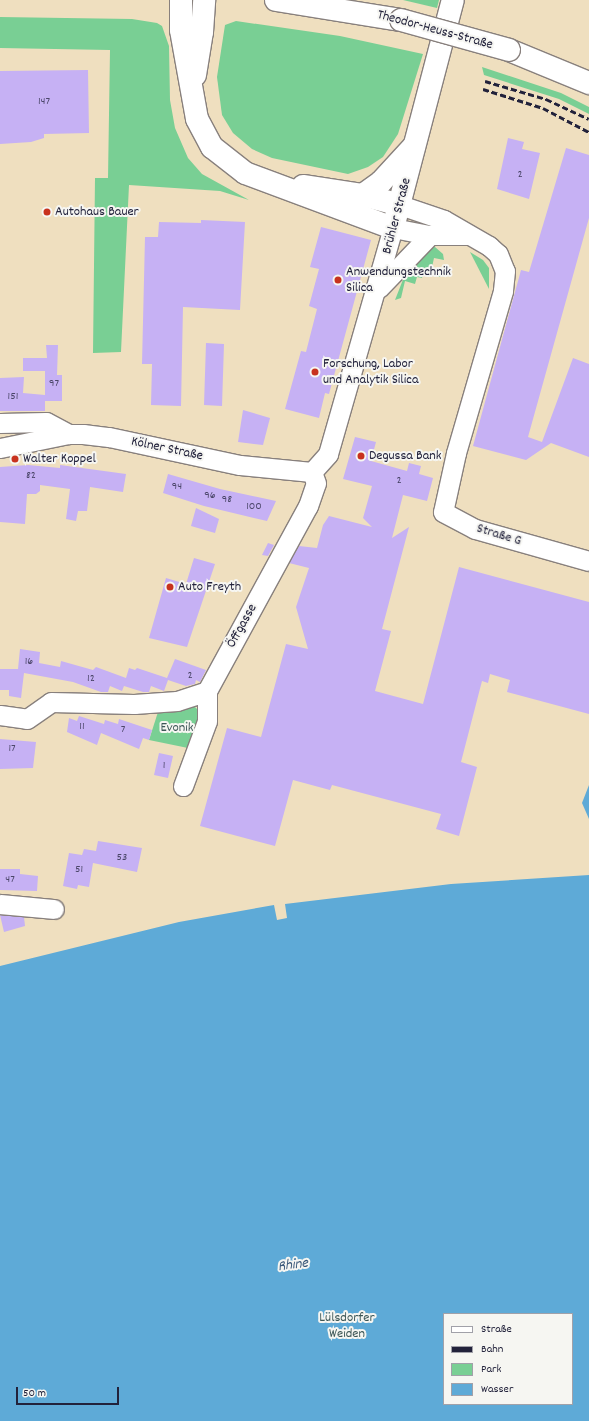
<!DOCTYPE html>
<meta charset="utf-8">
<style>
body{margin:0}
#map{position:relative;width:589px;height:1421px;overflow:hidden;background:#efdfbf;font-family:Dekko,sans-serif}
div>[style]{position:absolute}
.green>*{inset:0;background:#79cf94}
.water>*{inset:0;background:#5eaad7}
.building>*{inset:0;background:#c6b1f4}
.roads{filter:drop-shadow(1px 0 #88807d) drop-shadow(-1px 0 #88807d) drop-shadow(0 1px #88807d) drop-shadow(0 -1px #88807d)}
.minor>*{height:19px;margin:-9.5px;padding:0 9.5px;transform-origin:9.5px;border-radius:9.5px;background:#fff}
.major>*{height:22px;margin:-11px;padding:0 11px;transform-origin:11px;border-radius:11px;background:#fff}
.rail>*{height:3px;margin-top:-1.5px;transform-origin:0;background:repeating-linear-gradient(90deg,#22223b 0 6px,transparent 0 9px)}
.bridges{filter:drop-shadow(1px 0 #88807d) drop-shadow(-1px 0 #88807d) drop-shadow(0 1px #88807d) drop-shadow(0 -1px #88807d)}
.major-bridge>*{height:22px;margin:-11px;padding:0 11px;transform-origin:11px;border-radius:11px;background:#fff}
.dots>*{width:11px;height:11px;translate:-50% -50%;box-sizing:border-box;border:2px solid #f6f6f2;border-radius:50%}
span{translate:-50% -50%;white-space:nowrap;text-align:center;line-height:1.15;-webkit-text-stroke:4px #f6f6f2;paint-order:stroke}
.number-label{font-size:12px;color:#4b4669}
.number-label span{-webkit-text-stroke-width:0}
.street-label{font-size:14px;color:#22223b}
.poi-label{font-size:14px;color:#22223b}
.left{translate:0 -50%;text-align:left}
.park-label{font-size:14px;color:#3c5656}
.water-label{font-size:15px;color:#3a5879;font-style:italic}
.legend{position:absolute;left:443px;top:1313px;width:130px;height:92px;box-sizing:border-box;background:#f6f6f2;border:1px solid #a1a1a9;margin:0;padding:5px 7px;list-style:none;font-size:12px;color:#22223b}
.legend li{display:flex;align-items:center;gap:8px;height:20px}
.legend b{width:20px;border:1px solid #a1a1a9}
.scale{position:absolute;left:16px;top:1387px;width:103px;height:18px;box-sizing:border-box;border:2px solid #22223b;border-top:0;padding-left:5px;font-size:12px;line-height:14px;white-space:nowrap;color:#22223b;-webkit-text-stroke:3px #f6f6f2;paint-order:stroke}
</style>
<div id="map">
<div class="green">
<div style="clip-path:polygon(403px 0,439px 0,437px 8px)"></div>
<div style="clip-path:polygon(0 17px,132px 19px,157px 23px,162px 26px,169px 46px,170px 100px,175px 128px,188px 158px,202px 174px,249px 200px,220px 191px,129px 185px,121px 352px,93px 353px,95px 178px,108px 178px,110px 50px,0 48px)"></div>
<div style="clip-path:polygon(236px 21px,340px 36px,423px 54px,398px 134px,383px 157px,368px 167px,348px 174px,272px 158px,252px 149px,233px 133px,222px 115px,217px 77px,225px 25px)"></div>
<div style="clip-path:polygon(482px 67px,561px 93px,589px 107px,589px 114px,559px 99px,484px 75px)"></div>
<div style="clip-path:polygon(435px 247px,443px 254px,444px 260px,434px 258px,431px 272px,441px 274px,440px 277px,423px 274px,422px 278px,417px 277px,415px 284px,405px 281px,401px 298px,395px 300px,406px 272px,425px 249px)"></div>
<div style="clip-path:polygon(470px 252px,483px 260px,489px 268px,489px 289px)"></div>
<div style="clip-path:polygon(194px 706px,201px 713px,188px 748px,149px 740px,158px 712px)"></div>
</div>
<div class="water">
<div style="clip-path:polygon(589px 785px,589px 819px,582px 803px)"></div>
<div style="clip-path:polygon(evenodd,589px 875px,589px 1421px,0 1421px,0 966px,179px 922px,274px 905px,277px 920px,287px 918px,285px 904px,451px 884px,589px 875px,444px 1314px,572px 1314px,572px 1404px,444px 1404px,444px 1314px)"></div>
</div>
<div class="building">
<div style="clip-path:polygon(88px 70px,89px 133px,44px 134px,44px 138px,31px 142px,0 144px,0 71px)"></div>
<div style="clip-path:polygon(508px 138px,524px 142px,522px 149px,540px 153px,529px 199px,497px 189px)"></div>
<div style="clip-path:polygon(566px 148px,589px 155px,589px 218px,528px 437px,542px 442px,573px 358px,589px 364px,589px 457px,551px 443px,526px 460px,473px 446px,521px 270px,529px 272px)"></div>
<div style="clip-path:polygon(201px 220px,245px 222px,240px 310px,183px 307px,181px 406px,151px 405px,152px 364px,142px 364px,145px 237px,158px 237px,159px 222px,201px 223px)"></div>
<div style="clip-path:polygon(321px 227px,371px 240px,329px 394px,325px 393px,319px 418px,285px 409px,301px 351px,306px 352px,317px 309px,309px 306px,319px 269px,310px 267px)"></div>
<div style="clip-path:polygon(206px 343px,224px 344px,222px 406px,204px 405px)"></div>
<div style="clip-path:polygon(46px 345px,58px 345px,57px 375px,62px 375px,62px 401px,45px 401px,45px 411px,0 411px,0 378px,24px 377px,23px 393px,45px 395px,45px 371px,23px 371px,23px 358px,47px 358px)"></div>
<div style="clip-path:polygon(243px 410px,270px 418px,263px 445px,238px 442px)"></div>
<div style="clip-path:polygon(355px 437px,376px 442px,371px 461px,407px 471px,409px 463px,421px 466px,419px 474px,433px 478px,427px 501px,403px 495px,392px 538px,409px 527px,382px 629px,391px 631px,375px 691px,423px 704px,459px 567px,589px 602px,589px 714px,507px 692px,510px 680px,490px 674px,488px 683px,482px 681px,461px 762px,477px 767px,459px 836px,436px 829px,441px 814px,332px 785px,330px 790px,293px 780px,275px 846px,200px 826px,227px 728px,261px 737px,286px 644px,308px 649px,296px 607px,309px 568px,289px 563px,299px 546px,317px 548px,323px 525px,329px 516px,372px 527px,363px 518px,372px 486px,343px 479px)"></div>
<div style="clip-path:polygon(28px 465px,60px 468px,60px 465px,126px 474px,123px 492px,90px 487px,87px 511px,78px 511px,76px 521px,66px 519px,70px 489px,40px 485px,40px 491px,36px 494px,27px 494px,25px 524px,0 522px,0 467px)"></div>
<div style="clip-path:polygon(168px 474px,220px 489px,276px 501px,267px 521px,204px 506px,163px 493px)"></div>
<div style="clip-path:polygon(196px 508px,219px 519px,215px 533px,191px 526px)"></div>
<div style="clip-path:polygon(268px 543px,274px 545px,268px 556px,262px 555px)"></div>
<div style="clip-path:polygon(194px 558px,215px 564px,187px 647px,149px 638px,166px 578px,186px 584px)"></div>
<div style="clip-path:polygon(20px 649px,40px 652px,39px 663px,60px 667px,61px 661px,93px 670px,96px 667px,126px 678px,129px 668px,135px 670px,137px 668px,167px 678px,175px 659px,206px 670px,200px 682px,196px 680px,195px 684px,186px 686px,168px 680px,164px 691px,151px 686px,149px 692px,143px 692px,124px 686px,122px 691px,110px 686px,108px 692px,101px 692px,73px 682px,24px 673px,21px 698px,9px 696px,9px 690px,0 690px,0 669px,18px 669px)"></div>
<div style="clip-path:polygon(79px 716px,104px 724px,105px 720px,118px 724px,119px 719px,152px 730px,149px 740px,143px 738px,139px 749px,101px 733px,97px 745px,67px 732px,69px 718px,77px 721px)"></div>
<div style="clip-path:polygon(0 739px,36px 742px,33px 768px,0 769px)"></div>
<div style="clip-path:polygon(159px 753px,173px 756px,168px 778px,154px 775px)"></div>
<div style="clip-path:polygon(98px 841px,142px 848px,137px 872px,93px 863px,89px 887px,78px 885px,77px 889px,63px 886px,69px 853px,82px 855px,84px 849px,96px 851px)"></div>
<div style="clip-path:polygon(0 869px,20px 869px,20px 874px,38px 876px,37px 891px,0 890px)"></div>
<div style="clip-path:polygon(0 915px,24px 917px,25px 926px,4px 932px)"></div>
</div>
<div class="roads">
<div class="minor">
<div style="left:400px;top:205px;width:46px;rotate:18.8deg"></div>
<div style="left:444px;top:220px;width:52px;rotate:30deg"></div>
<div style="left:489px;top:246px;width:12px;rotate:42deg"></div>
<div style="left:498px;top:254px;width:18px;rotate:68deg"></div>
<div style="left:505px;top:271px;width:20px;rotate:96deg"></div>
<div style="left:503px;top:291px;width:169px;rotate:106.2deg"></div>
<div style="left:456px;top:453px;width:60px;rotate:102.4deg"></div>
<div style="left:443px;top:512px;width:36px;rotate:28deg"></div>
<div style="left:475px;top:529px;width:118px;rotate:15.7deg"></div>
<div style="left:379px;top:288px;width:74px;rotate:-46.1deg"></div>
<div style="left:0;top:423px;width:46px;rotate:-1.2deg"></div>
<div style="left:46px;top:422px;width:26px;rotate:28deg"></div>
<div style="left:0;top:448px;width:70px;rotate:-11.5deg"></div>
<div style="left:69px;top:434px;width:14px"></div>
<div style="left:83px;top:434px;width:26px;rotate:7deg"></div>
<div style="left:109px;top:437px;width:134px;rotate:12.1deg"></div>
<div style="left:240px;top:465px;width:72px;rotate:5.6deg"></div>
<div style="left:312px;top:472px;width:24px;rotate:-48deg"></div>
<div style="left:328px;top:454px;width:235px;rotate:-74deg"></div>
<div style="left:393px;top:228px;width:38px;rotate:11deg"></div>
<div style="left:430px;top:235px;width:38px"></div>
<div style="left:0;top:715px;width:27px;rotate:8deg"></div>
<div style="left:27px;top:719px;width:29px;rotate:-35deg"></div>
<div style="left:51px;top:702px;width:83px;rotate:1.4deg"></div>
<div style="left:134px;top:704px;width:43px;rotate:-4deg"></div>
<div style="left:177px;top:701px;width:32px;rotate:-18deg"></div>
<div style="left:183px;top:786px;width:69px;rotate:-69.7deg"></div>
<div style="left:207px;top:721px;width:30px;rotate:-90deg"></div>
<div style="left:207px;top:691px;width:211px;rotate:-61.4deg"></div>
<div style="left:308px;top:506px;width:24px;rotate:-71deg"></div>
<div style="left:316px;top:483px;width:12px;rotate:-110deg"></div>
<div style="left:0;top:904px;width:54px;rotate:5.3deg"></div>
</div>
<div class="major">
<div style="left:181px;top:0;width:30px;rotate:90deg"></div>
<div style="left:181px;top:30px;width:90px;rotate:79.8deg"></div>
<div style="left:197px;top:119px;width:32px;rotate:62deg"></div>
<div style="left:212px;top:147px;width:42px;rotate:38.2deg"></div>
<div style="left:245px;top:173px;width:158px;rotate:20.4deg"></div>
<div style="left:393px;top:228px;width:236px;rotate:-75.3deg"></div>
<div style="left:276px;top:0;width:127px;rotate:9.1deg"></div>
<div style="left:509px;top:50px;width:87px;rotate:22.4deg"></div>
<div style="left:195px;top:75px;width:44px;rotate:-80.8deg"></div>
<div style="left:202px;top:32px;width:32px;rotate:-86deg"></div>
<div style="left:303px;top:186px;width:61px;rotate:8.5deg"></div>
<div style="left:363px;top:195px;width:38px;rotate:15deg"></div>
<div style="left:363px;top:195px;width:22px;rotate:-36deg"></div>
<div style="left:381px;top:182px;width:49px;rotate:-47.5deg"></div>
</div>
</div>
<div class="rail">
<div style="left:485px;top:81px;width:64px;rotate:16.4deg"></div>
<div style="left:546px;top:99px;width:47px;rotate:24.9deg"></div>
<div style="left:483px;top:89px;width:63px;rotate:17.6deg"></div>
<div style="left:543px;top:108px;width:52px;rotate:27.6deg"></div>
</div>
<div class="bridges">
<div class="major-bridge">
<div style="left:401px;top:20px;width:112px;rotate:15.5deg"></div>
</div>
</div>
<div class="dots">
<div style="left:47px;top:212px;background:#c8321e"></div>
<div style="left:338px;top:280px;background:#c8321e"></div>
<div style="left:315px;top:372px;background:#c8321e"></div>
<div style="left:361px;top:456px;background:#c8321e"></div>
<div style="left:15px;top:459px;background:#c8321e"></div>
<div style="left:170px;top:587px;background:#c8321e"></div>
</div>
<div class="number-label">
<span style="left:44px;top:102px">147</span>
<span style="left:520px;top:175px">2</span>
<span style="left:54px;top:384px">97</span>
<span style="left:13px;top:397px">151</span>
<span style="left:31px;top:476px">82</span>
<span style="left:399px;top:481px">2</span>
<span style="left:177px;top:487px">94</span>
<span style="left:210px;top:496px">96</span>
<span style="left:227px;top:500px">98</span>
<span style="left:254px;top:507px">100</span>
<span style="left:29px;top:662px">16</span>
<span style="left:190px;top:676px">2</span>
<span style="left:91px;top:679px">12</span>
<span style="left:82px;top:727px">11</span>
<span style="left:123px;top:730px">7</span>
<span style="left:12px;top:749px">17</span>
<span style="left:164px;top:766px">1</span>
<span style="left:122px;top:858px">53</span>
<span style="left:79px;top:870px">51</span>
<span style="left:10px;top:880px">47</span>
</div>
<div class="street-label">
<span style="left:435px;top:30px;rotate:15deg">Theodor-Heuss-Straße</span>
<span style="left:397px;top:216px;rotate:-75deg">Brühler Straße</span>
<span style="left:167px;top:449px;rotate:12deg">Kölner Straße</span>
<span style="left:499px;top:535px;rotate:17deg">Straße G</span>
<span style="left:242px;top:626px;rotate:-61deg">Öffgasse</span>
</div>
<div class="poi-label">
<span class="left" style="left:55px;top:212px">Autohaus Bauer</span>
<span class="left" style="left:346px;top:280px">Anwendungstechnik<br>Silica</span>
<span class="left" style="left:323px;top:372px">Forschung, Labor<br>und Analytik Silica</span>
<span class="left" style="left:369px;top:456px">Degussa Bank</span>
<span class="left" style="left:23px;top:459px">Walter Koppel</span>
<span class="left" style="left:178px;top:587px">Auto Freyth</span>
</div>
<div class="park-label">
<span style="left:177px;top:728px">Evonik</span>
<span style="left:347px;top:1326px">Lülsdorfer<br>Weiden</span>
</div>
<div class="water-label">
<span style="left:293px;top:1266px;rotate:-7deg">Rhine</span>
</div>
<ul class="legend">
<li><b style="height:5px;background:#fff"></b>Straße</li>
<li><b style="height:5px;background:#22223b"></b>Bahn</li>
<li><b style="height:11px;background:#79cf94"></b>Park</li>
<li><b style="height:11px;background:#5eaad7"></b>Wasser</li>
</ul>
<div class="scale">50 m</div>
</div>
